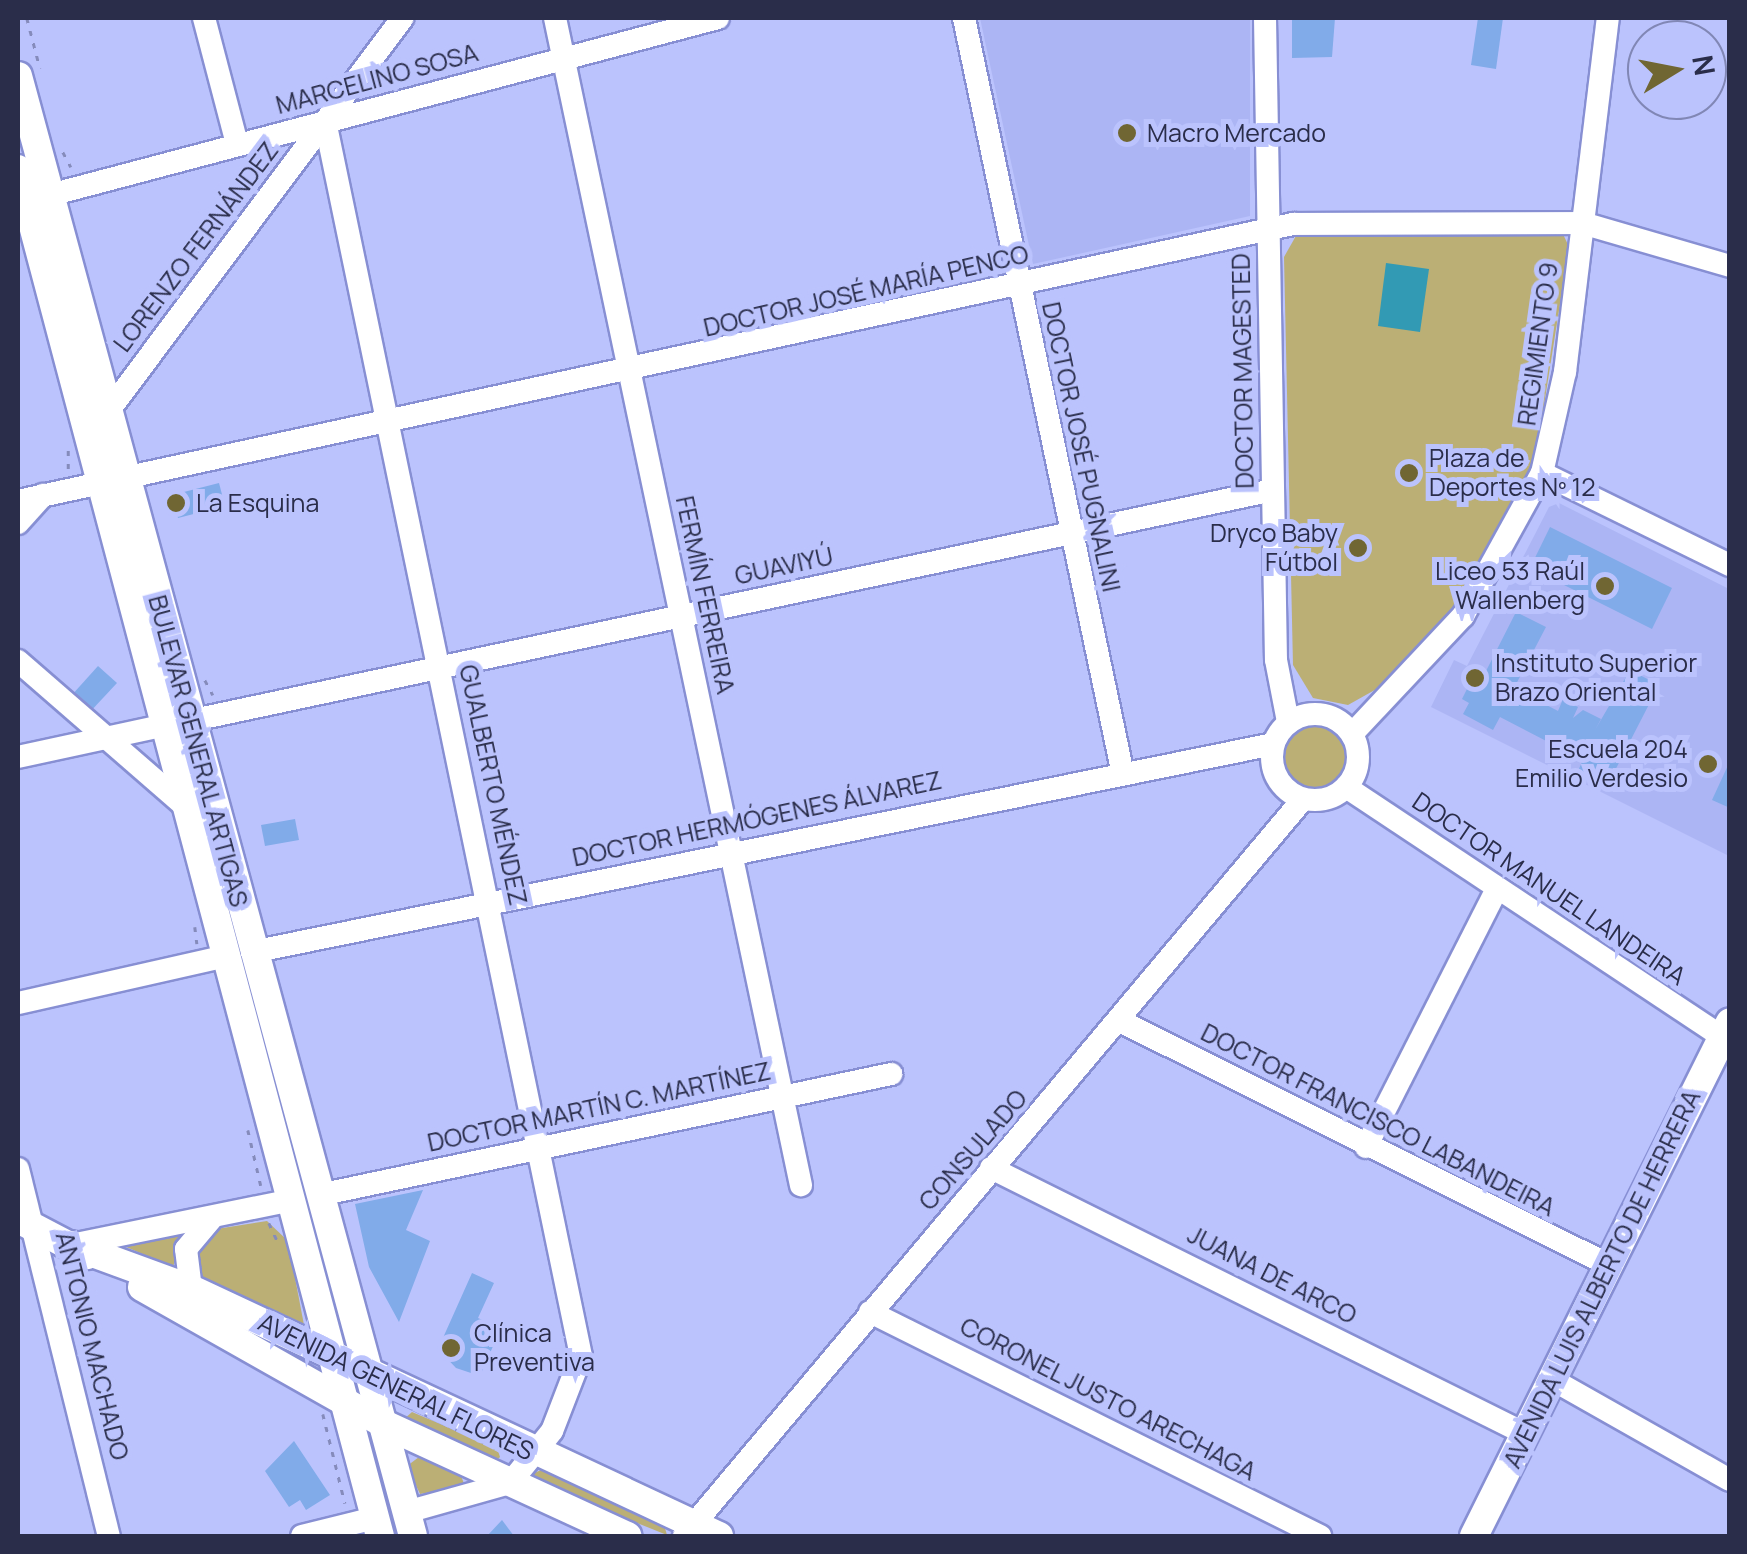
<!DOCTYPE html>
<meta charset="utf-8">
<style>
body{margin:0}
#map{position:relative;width:1747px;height:1554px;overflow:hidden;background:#bbc3fd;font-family:Manrope,sans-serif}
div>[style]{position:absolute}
.built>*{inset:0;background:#acb5f4}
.green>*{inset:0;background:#bbaf75}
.round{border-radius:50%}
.water>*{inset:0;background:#329ab4}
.building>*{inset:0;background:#81abe9}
.path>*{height:2.5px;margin-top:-1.25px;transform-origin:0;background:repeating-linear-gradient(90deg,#858bbb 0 5px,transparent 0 13px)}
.roads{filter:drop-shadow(2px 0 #878fd3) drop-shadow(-2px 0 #878fd3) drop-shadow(0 2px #878fd3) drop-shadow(0 -2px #878fd3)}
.minor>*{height:22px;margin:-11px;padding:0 11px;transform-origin:11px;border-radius:11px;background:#fff}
.minor>.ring{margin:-11px;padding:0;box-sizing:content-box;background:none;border:22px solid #fff;border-radius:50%}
.major>*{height:28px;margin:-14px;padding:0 14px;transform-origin:14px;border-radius:14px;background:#fff}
.dots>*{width:28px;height:28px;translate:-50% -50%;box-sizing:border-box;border:5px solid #bbc3fd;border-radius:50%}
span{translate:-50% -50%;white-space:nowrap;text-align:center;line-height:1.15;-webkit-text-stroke:10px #bbc3fd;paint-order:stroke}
.street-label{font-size:25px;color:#2a2d4a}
.poi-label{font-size:25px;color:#2a2d4a}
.left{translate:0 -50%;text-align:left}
.right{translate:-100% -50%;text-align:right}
.frame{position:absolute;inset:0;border:20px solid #2a2d4a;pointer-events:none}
.north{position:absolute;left:1627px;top:20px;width:100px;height:100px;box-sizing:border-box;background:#bbc3fd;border:2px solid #8187b5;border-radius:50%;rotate:80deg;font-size:28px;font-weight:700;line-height:40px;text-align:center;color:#2a2d4a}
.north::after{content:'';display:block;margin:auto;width:35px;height:45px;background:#706633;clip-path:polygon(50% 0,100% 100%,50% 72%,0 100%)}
</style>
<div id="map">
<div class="built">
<div style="clip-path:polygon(980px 18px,1250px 18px,1250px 216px,1033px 264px)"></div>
<div style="clip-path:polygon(1559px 503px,1729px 589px,1729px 856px,1431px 707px,1454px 660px,1467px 666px,1549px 507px)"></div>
</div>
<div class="green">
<div style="clip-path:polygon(1297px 234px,1563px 234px,1569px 247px,1535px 462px,1463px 600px,1389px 682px,1348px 705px,1313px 698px,1293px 665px,1284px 257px)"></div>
<div class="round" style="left:1285px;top:725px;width:64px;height:64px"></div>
<div style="clip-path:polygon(267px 1221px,288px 1241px,304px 1325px,200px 1281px,190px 1250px,210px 1230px)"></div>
<div style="clip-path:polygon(185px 1229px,173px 1267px,124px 1246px,122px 1241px)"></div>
<div style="clip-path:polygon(412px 1412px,497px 1448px,500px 1457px,494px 1463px,403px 1420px)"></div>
<div style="clip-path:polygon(419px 1457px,461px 1476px,465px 1486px,420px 1494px,407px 1466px)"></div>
<div style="clip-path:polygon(541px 1470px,664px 1525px,667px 1535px,535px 1482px,532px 1474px)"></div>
</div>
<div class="water">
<div style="clip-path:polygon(1386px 263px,1429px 269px,1420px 332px,1378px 326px)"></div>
</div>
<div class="building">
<div style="clip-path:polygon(1292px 18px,1335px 18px,1332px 57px,1292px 58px)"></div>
<div style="clip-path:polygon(1478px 18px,1503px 18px,1496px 69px,1471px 65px)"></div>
<div style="clip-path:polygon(219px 483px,225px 506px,178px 518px,172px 495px)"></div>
<div style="clip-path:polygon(1550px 527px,1672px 588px,1652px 629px,1530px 568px)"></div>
<div style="clip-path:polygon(1516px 612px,1546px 627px,1514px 688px,1558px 711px,1563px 699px,1578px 707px,1573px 718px,1583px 710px,1601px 719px,1595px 730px,1630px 670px,1659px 685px,1606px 788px,1577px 773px,1583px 760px,1500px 717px,1493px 730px,1463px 714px,1469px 703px,1462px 699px,1476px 671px,1484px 675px)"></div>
<div style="clip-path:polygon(98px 666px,117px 683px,89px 713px,71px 696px)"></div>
<div style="clip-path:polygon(1730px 761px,1730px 808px,1712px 800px)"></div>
<div style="clip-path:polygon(295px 819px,299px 840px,265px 846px,261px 825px)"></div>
<div style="clip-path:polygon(423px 1190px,406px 1230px,430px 1241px,399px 1322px,369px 1267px,355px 1204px)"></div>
<div style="clip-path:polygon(472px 1273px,494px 1283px,478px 1318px,501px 1328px,480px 1376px,456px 1368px,438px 1349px)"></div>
<div style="clip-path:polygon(294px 1441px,330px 1495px,306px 1510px,300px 1500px,289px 1507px,265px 1471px)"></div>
<div style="clip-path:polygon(502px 1520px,514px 1536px,487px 1536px)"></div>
</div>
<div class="path">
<div style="left:27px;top:18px;width:52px;rotate:75.4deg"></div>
<div style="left:63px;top:152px;width:17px;rotate:62deg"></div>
<div style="left:68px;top:469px;width:22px;rotate:-90deg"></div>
<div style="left:205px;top:680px;width:17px;rotate:62deg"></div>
<div style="left:195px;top:927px;width:17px;rotate:83deg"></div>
<div style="left:248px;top:1130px;width:57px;rotate:76.9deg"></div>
<div style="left:269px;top:1223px;width:21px;rotate:65deg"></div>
<div style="left:323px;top:1414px;width:92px;rotate:76.1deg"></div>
</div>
<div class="roads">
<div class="minor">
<div style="left:204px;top:18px;width:130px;rotate:75.3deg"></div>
<div style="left:555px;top:18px;width:1193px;rotate:78.1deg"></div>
<div style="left:964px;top:18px;width:768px;rotate:78.13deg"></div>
<div style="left:1265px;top:18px;width:642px;rotate:89.02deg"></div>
<div style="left:1276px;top:660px;width:63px;rotate:79deg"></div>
<div style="left:325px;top:121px;width:1261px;rotate:78.29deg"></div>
<div style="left:581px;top:1356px;width:80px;rotate:111.1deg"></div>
<div style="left:552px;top:1431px;width:67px;rotate:128.9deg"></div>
<div style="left:510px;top:1483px;width:107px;rotate:164.3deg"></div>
<div style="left:50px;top:195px;width:691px;rotate:-14.84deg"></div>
<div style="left:107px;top:413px;width:493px;rotate:-53.2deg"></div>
<div style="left:1542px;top:473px;width:209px;rotate:26.1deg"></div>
<div style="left:18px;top:501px;width:1305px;rotate:-12.26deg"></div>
<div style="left:1293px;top:224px;width:289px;rotate:-0.2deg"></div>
<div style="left:1582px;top:223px;width:154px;rotate:16.2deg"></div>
<div style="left:18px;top:523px;width:38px;rotate:-48deg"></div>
<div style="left:18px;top:661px;width:224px;rotate:41deg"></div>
<div class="ring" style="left:1272px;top:714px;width:64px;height:64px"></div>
<div style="left:189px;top:721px;width:1108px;rotate:-12.03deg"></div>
<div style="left:1352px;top:734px;width:162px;rotate:-46.8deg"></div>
<div style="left:1463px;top:616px;width:163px;rotate:-61.1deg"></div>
<div style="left:1542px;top:473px;width:104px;rotate:-77.2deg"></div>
<div style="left:1565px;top:372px;width:357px;rotate:-83.1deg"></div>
<div style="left:18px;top:757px;width:151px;rotate:-12.2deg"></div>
<div style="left:1346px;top:787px;width:461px;rotate:33.6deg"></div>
<div style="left:252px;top:952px;width:1042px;rotate:-11.51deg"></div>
<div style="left:18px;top:1003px;width:214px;rotate:-12.7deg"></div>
<div style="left:1122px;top:1022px;width:546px;rotate:26.52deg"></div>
<div style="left:1366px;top:1147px;width:289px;rotate:-63.1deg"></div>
<div style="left:991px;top:1168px;width:597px;rotate:26.44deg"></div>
<div style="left:18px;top:1169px;width:378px;rotate:76.1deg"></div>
<div style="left:319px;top:1195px;width:585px;rotate:-11.94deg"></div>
<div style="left:71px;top:1245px;width:221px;rotate:-11.5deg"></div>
<div style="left:191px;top:1289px;width:40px;rotate:-97.1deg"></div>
<div style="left:186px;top:1249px;width:40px;rotate:-50deg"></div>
<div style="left:870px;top:1312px;width:503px;rotate:26.46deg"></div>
<div style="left:1553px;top:1380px;width:203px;rotate:29.5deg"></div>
<div style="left:302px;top:1536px;width:75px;rotate:-13.9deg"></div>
<div style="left:684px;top:1536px;width:962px;rotate:-49.97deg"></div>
</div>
<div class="major">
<div style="left:18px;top:76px;width:1512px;rotate:74.86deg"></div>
<div style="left:18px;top:169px;width:1414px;rotate:75.17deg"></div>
<div style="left:18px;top:1219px;width:78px;rotate:27.6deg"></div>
<div style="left:71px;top:1245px;width:128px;rotate:20.1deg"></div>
<div style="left:191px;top:1289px;width:583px;rotate:25.07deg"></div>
<div style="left:142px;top:1287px;width:278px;rotate:29.5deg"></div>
<div style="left:384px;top:1424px;width:268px;rotate:24.7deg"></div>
<div style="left:1474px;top:1536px;width:574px;rotate:-63.52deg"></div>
</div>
</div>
<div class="dots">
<div style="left:1127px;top:133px;background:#706633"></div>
<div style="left:1409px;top:473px;background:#706633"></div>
<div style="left:176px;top:503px;background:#706633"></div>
<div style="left:1358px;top:548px;background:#706633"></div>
<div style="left:1605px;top:586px;background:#706633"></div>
<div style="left:1475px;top:678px;background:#706633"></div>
<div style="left:1708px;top:764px;background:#706633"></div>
<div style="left:451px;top:1348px;background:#706633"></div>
</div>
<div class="street-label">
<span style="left:377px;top:79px;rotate:-15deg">MARCELINO SOSA</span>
<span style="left:196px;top:247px;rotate:-53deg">LORENZO FERNÁNDEZ</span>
<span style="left:866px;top:291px;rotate:-13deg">DOCTOR JOSÉ MARÍA PENCO</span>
<span style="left:1538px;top:344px;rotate:-82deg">REGIMIENTO 9</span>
<span style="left:1243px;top:371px;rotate:-91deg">DOCTOR MAGESTED</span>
<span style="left:1081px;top:447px;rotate:78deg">DOCTOR JOSÉ PUGNALINI</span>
<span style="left:784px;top:566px;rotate:-12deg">GUAVIYÚ</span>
<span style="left:705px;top:595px;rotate:78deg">FERMÍN FERREIRA</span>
<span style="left:198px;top:751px;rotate:75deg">BULEVAR GENERAL ARTIGAS</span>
<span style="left:493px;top:785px;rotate:78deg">GUALBERTO MÉNDEZ</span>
<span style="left:757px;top:819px;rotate:-12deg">DOCTOR HERMÓGENES ÁLVAREZ</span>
<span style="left:1549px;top:889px;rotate:34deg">DOCTOR MANUEL LANDEIRA</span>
<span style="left:599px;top:1107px;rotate:-12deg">DOCTOR MARTÍN C. MARTÍNEZ</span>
<span style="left:1378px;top:1120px;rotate:27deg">DOCTOR FRANCISCO LABANDEIRA</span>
<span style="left:973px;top:1150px;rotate:-49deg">CONSULADO</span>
<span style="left:1272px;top:1275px;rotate:27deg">JUANA DE ARCO</span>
<span style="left:1602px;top:1279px;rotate:-64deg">AVENIDA LUIS ALBERTO DE HERRERA</span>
<span style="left:92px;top:1346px;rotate:76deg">ANTONIO MACHADO</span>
<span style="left:396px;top:1387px;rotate:26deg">AVENIDA GENERAL FLORES</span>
<span style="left:1108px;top:1399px;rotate:27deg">CORONEL JUSTO ARECHAGA</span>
</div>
<div class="poi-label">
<span class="left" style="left:1147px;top:133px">Macro Mercado</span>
<span class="left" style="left:1429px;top:473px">Plaza de<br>Deportes Nº 12</span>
<span class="left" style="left:196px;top:503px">La Esquina</span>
<span class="right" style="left:1338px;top:548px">Dryco Baby<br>Fútbol</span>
<span class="right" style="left:1585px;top:586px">Liceo 53 Raúl<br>Wallenberg</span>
<span class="left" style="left:1495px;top:678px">Instituto Superior<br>Brazo Oriental</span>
<span class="right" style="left:1688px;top:764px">Escuela 204<br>Emilio Verdesio</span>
<span class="left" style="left:474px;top:1348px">Clínica<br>Preventiva</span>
</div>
<div class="frame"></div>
<div class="north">N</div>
</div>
